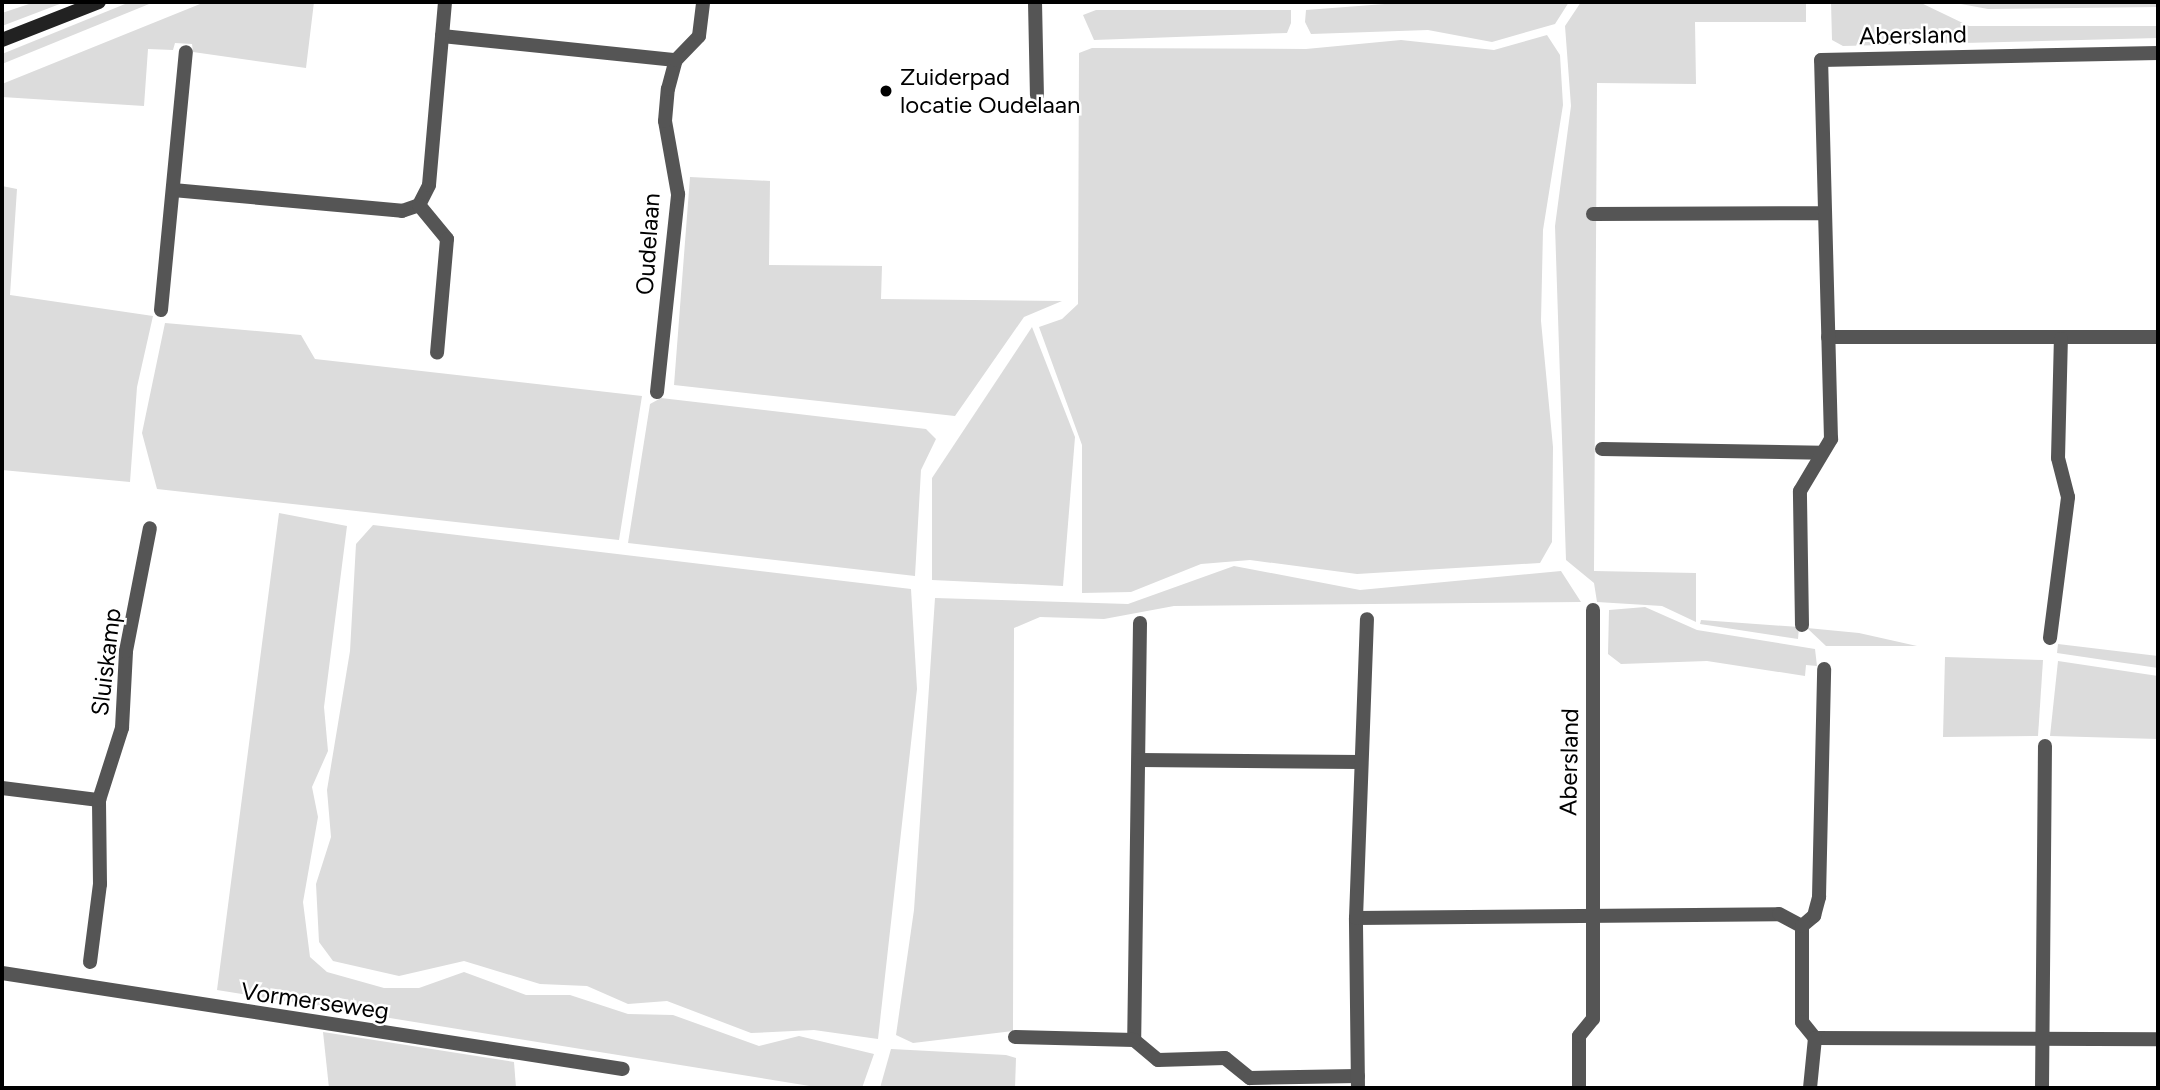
<!DOCTYPE html>
<style>
body{margin:0}
#map{position:relative;width:2160px;height:1090px;overflow:hidden;background:#fff;font-family:Figtree,sans-serif}
div>[style]{position:absolute}
.green>*{inset:0;background:#dcdcdc}
.street>*{height:14px;margin:-7px;padding:0 7px;transform-origin:7px;border-radius:7px;background:#555}
.secondary>*{height:14px;margin:-7px;padding:0 7px;transform-origin:7px;border-radius:7px;background:#222}
.dots>*{width:19px;height:19px;translate:-50% -50%;box-sizing:border-box;border:4px solid #fff;border-radius:50%}
span{translate:-50% -50%;white-space:nowrap;text-align:center;line-height:1.15;-webkit-text-stroke:5px #fff;paint-order:stroke}
.street-label{font-size:24px;color:#000}
.poi-label{font-size:24px;color:#000}
.left{translate:0 -50%;text-align:left}
.frame{position:absolute;inset:0;border:4px solid #000;pointer-events:none}
</style>
<div id="map">
<div class="green">
<div style="clip-path:polygon(35px 2px,65px 2px,2px 26px,2px 13px)"></div>
<div style="clip-path:polygon(130px 2px,154px 2px,2px 64px,2px 54px)"></div>
<div style="clip-path:polygon(205px 2px,314px 2px,306px 68px,193px 52px,192px 44px,175px 43px,173px 50px,148px 49px,144px 106px,2px 97px,2px 84px)"></div>
<div style="clip-path:polygon(1411px 2px,1569px 2px,1555px 24px,1492px 42px,1428px 30px,1311px 34px,1305px 22px,1306px 10px)"></div>
<div style="clip-path:polygon(1581px 2px,1806px 2px,1806px 22px,1695px 22px,1696px 84px,1597px 83px,1594px 571px,1696px 573px,1696px 622px,1662px 606px,1597px 602px,1594px 583px,1566px 560px,1555px 226px,1571px 106px,1565px 26px)"></div>
<div style="clip-path:polygon(1831px 2px,1919px 2px,1969px 26px,2158px 26px,2158px 38px,1843px 46px,1832px 40px)"></div>
<div style="clip-path:polygon(1950px 2px,2158px 2px,2158px 7px,1988px 9px)"></div>
<div style="clip-path:polygon(1096px 10px,1291px 10px,1291px 23px,1287px 33px,1094px 40px,1083px 15px)"></div>
<div style="clip-path:polygon(1547px 35px,1560px 55px,1563px 105px,1543px 230px,1541px 321px,1553px 447px,1552px 542px,1540px 563px,1357px 574px,1250px 560px,1201px 564px,1131px 592px,1082px 593px,1082px 445px,1039px 327px,1062px 319px,1078px 304px,1079px 53px,1092px 48px,1306px 49px,1401px 40px,1494px 50px)"></div>
<div style="clip-path:polygon(690px 177px,770px 181px,769px 265px,882px 266px,881px 299px,1062px 301px,1024px 317px,955px 416px,674px 385px)"></div>
<div style="clip-path:polygon(2px 186px,17px 189px,10px 295px,153px 316px,137px 387px,130px 482px,2px 470px)"></div>
<div style="clip-path:polygon(165px 323px,301px 335px,315px 359px,642px 396px,619px 540px,157px 489px,142px 433px)"></div>
<div style="clip-path:polygon(1032px 327px,1075px 437px,1063px 586px,932px 580px,932px 478px)"></div>
<div style="clip-path:polygon(661px 398px,926px 429px,936px 439px,921px 470px,915px 576px,628px 543px,650px 404px)"></div>
<div style="clip-path:polygon(279px 513px,347px 526px,324px 707px,328px 751px,312px 787px,318px 817px,303px 902px,310px 957px,327px 972px,384px 988px,419px 988px,464px 972px,526px 995px,570px 995px,628px 1014px,673px 1015px,759px 1046px,799px 1036px,874px 1054px,862px 1088px,822px 1088px,217px 990px)"></div>
<div style="clip-path:polygon(373px 525px,911px 589px,917px 689px,878px 1039px,814px 1030px,751px 1033px,667px 1001px,628px 1004px,587px 986px,540px 984px,464px 961px,399px 976px,333px 961px,319px 942px,316px 884px,331px 837px,327px 790px,350px 651px,356px 544px)"></div>
<div style="clip-path:polygon(1234px 566px,1360px 590px,1561px 571px,1581px 602px,1174px 606px,1104px 619px,1040px 617px,1014px 628px,1013px 1031px,913px 1043px,896px 1035px,914px 910px,935px 598px,1128px 604px)"></div>
<div style="clip-path:polygon(1645px 607px,1697px 630px,1815px 649px,1817px 666px,1806px 665px,1805px 676px,1707px 661px,1621px 664px,1608px 654px,1609px 610px)"></div>
<div style="clip-path:polygon(1701px 620px,1799px 627px,1798px 639px,1700px 624px)"></div>
<div style="clip-path:polygon(1807px 628px,1859px 633px,1917px 646px,1826px 646px)"></div>
<div style="clip-path:polygon(2058px 644px,2158px 656px,2158px 668px,2057px 653px)"></div>
<div style="clip-path:polygon(1945px 657px,2043px 660px,2038px 736px,1943px 737px)"></div>
<div style="clip-path:polygon(2058px 661px,2158px 676px,2158px 739px,2050px 736px)"></div>
<div style="clip-path:polygon(323px 1032px,514px 1062px,516px 1088px,329px 1088px)"></div>
<div style="clip-path:polygon(891px 1049px,1006px 1055px,1016px 1058px,1015px 1088px,880px 1088px)"></div>
</div>
<div class="street">
<div style="left:1035px;top:2px;width:93px;rotate:88.8deg"></div>
<div style="left:442px;top:36px;width:235px;rotate:5.9deg"></div>
<div style="left:173px;top:190px;width:230px;rotate:5.2deg"></div>
<div style="left:402px;top:211px;width:18px;rotate:-19deg"></div>
<div style="left:419px;top:205px;width:22px;rotate:-63deg"></div>
<div style="left:429px;top:185px;width:184px;rotate:-85deg"></div>
<div style="left:419px;top:205px;width:44px;rotate:50.5deg"></div>
<div style="left:447px;top:239px;width:114px;rotate:95deg"></div>
<div style="left:1593px;top:214px;width:232px;rotate:-0.2deg"></div>
<div style="left:161px;top:310px;width:259px;rotate:-84.5deg"></div>
<div style="left:1828px;top:337px;width:330px"></div>
<div style="left:657px;top:392px;width:199px;rotate:-83.9deg"></div>
<div style="left:678px;top:194px;width:74px;rotate:-100.1deg"></div>
<div style="left:665px;top:121px;width:32px;rotate:-85deg"></div>
<div style="left:668px;top:89px;width:30px;rotate:-75deg"></div>
<div style="left:676px;top:60px;width:33px;rotate:-46deg"></div>
<div style="left:699px;top:36px;width:34px;rotate:-83deg"></div>
<div style="left:1602px;top:449px;width:220px;rotate:1deg"></div>
<div style="left:1140px;top:623px;width:417px;rotate:90.8deg"></div>
<div style="left:1134px;top:1040px;width:31px;rotate:40deg"></div>
<div style="left:1158px;top:1060px;width:67px;rotate:-1.7deg"></div>
<div style="left:1225px;top:1058px;width:32px;rotate:39deg"></div>
<div style="left:1250px;top:1078px;width:108px;rotate:-1.1deg"></div>
<div style="left:1802px;top:625px;width:134px;rotate:-90.9deg"></div>
<div style="left:1800px;top:491px;width:61px;rotate:-59.2deg"></div>
<div style="left:1831px;top:439px;width:379px;rotate:-91.5deg"></div>
<div style="left:1821px;top:60px;width:337px;rotate:-1.2deg"></div>
<div style="left:2050px;top:638px;width:142px;rotate:-82.7deg"></div>
<div style="left:2068px;top:497px;width:40px;rotate:-104.4deg"></div>
<div style="left:2058px;top:458px;width:119px;rotate:-88.6deg"></div>
<div style="left:1140px;top:760px;width:220px;rotate:0.5deg"></div>
<div style="left:2px;top:788px;width:98px;rotate:7.1deg"></div>
<div style="left:1356px;top:918px;width:423px;rotate:-0.5deg"></div>
<div style="left:1779px;top:914px;width:26px;rotate:28deg"></div>
<div style="left:1802px;top:926px;width:96px;rotate:90deg"></div>
<div style="left:1802px;top:1022px;width:21px;rotate:51deg"></div>
<div style="left:1815px;top:1038px;width:343px;rotate:0.2deg"></div>
<div style="left:1802px;top:926px;width:16px;rotate:-40deg"></div>
<div style="left:1814px;top:916px;width:20px;rotate:-75deg"></div>
<div style="left:1819px;top:897px;width:228px;rotate:-88.7deg"></div>
<div style="left:90px;top:962px;width:79px;rotate:-82.7deg"></div>
<div style="left:100px;top:884px;width:84px;rotate:-90.7deg"></div>
<div style="left:99px;top:800px;width:76px;rotate:-72.3deg"></div>
<div style="left:122px;top:728px;width:77px;rotate:-87deg"></div>
<div style="left:126px;top:651px;width:125px;rotate:-79deg"></div>
<div style="left:2px;top:973px;width:628px;rotate:8.79deg"></div>
<div style="left:1015px;top:1037px;width:119px;rotate:1.4deg"></div>
<div style="left:1358px;top:1088px;width:170px;rotate:-90.7deg"></div>
<div style="left:1356px;top:918px;width:299px;rotate:-87.9deg"></div>
<div style="left:1579px;top:1088px;width:52px;rotate:-90deg"></div>
<div style="left:1579px;top:1036px;width:22px;rotate:-51deg"></div>
<div style="left:1593px;top:1019px;width:409px;rotate:-90deg"></div>
<div style="left:1810px;top:1088px;width:50px;rotate:-84.3deg"></div>
<div style="left:2042px;top:1088px;width:342px;rotate:-89.5deg"></div>
</div>
<div class="secondary">
<div style="left:2px;top:40px;width:104px;rotate:-21.4deg"></div>
</div>
<div class="dots">
<div style="left:886px;top:91px;background:#000"></div>
</div>
<div class="street-label">
<span style="left:1913px;top:35px;rotate:-1deg">Abersland</span>
<span style="left:648px;top:244px;rotate:-86deg">Oudelaan</span>
<span style="left:106px;top:662px;rotate:-83deg">Sluiskamp</span>
<span style="left:1569px;top:762px;rotate:-89deg">Abersland</span>
<span style="left:315px;top:1001px;rotate:8deg">Vormerseweg</span>
</div>
<div class="poi-label">
<span class="left" style="left:900px;top:91px">Zuiderpad<br>locatie Oudelaan</span>
</div>
<div class="frame"></div>
</div>
